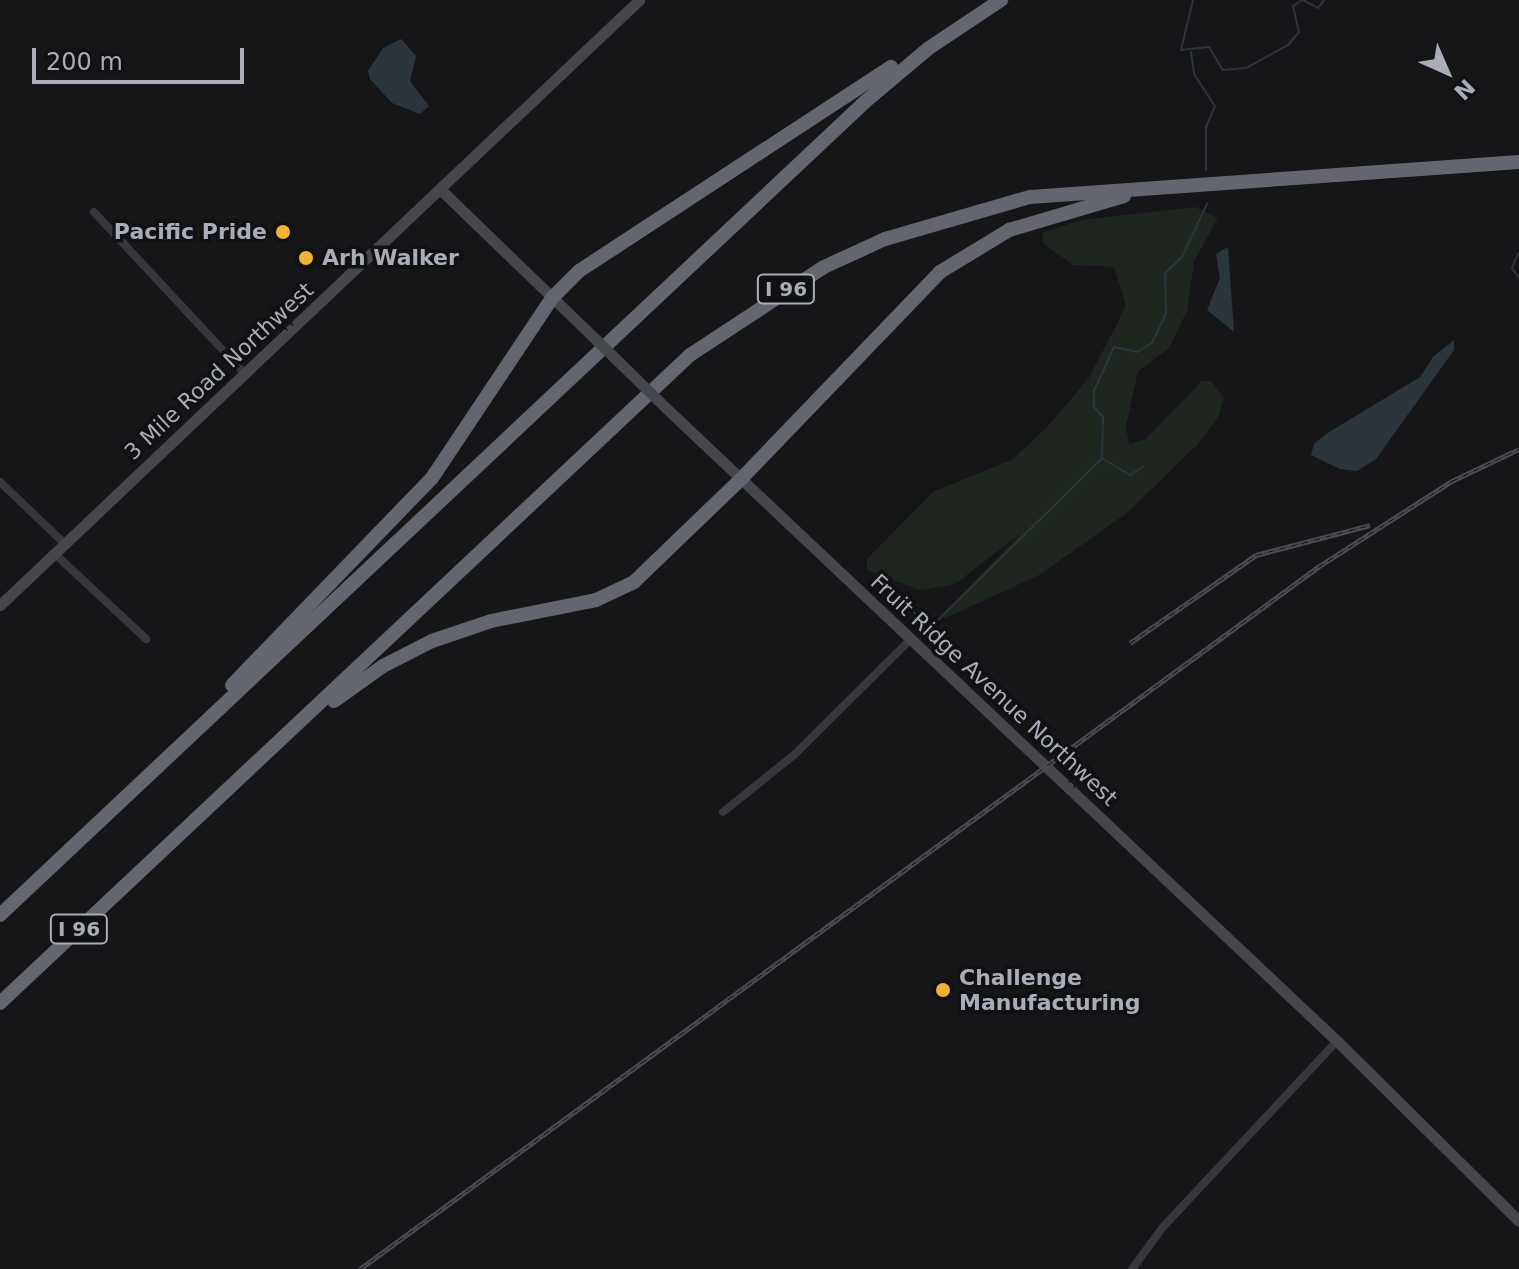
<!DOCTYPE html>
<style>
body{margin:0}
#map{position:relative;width:1519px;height:1269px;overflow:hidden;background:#161618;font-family:"DejaVu Sans",sans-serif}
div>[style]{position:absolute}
.green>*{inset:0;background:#1e261f}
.water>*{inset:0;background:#2c353c}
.stream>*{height:2px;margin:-1px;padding:0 1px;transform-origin:1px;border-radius:1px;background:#2c353c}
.street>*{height:8px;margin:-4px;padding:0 4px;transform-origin:4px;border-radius:4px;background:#37383d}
.secondary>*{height:11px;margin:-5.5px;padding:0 5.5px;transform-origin:5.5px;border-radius:5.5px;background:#45474d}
.highway>*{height:14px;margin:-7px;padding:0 7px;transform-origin:7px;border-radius:7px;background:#63666e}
.rail>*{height:5px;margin-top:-2.5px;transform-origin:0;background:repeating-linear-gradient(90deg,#111113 0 6px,#4a4c52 0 12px);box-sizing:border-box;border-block:2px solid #4a4c52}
.secondary-bridge>*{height:11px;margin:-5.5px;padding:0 5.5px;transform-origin:5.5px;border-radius:5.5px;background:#45474d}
.dots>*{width:22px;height:22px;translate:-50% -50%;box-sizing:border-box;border:4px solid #111113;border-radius:50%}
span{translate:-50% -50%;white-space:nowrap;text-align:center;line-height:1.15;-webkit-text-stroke:7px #111113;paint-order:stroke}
.shield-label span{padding:2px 6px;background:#111113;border:2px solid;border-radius:6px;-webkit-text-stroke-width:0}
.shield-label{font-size:20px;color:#a8adb8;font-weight:700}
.poi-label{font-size:22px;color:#a8adb8;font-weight:700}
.right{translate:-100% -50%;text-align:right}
.left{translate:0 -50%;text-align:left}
.street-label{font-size:22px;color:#a8adb8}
.north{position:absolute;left:1407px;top:32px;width:80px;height:80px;-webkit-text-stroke:6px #111113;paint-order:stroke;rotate:135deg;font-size:22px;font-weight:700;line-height:32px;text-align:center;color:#a8adb8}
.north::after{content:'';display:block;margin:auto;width:28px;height:36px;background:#a8adb8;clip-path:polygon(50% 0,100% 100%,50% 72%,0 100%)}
.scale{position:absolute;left:32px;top:48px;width:212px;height:36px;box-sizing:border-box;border:4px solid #a8adb8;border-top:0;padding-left:10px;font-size:24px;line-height:28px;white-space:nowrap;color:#a8adb8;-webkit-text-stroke:6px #111113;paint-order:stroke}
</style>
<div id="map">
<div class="green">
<div style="clip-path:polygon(1195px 207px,1218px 218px,1194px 261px,1187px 311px,1169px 348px,1138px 371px,1126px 426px,1129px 444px,1146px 439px,1202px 381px,1211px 381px,1224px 398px,1218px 417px,1198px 444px,1127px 513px,1039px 575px,952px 615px,938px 620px,1019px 535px,955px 584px,919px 590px,867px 570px,867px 559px,933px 492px,1013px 459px,1048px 426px,1088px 379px,1115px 328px,1126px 305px,1114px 267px,1073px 265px,1044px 244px,1042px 233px,1081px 220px)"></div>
</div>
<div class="water">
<div style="clip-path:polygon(401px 39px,416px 56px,410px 81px,429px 106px,420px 114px,392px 103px,370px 79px,368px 71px,383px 48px)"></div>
<div style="clip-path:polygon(1228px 247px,1234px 332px,1207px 310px,1220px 278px,1216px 254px)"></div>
<div style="clip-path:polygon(1454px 340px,1454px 350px,1376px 459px,1357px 471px,1340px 469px,1311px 455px,1314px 444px,1326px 434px,1420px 377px,1433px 357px)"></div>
</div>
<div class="stream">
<div style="left:1193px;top:0;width:51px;rotate:103.5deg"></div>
<div style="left:1181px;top:50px;width:28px;rotate:-6deg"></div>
<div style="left:1209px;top:47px;width:27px;rotate:59deg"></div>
<div style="left:1223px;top:70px;width:23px;rotate:-5deg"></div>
<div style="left:1246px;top:68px;width:48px;rotate:-28.7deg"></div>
<div style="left:1288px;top:45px;width:17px;rotate:-50deg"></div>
<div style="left:1299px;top:32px;width:27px;rotate:-103deg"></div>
<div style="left:1293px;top:6px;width:11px;rotate:-34deg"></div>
<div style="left:1303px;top:0;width:17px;rotate:28deg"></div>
<div style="left:1318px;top:8px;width:10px;rotate:-53deg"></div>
<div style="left:1191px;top:52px;width:22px;rotate:82deg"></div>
<div style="left:1194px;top:74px;width:38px;rotate:57deg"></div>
<div style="left:1215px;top:106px;width:23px;rotate:113deg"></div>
<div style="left:1206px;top:127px;width:43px;rotate:90deg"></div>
<div style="left:1519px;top:252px;width:17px;rotate:114deg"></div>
<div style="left:1512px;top:268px;width:12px;rotate:55deg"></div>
<div style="left:1143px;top:467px;width:15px;rotate:148deg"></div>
<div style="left:1130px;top:475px;width:33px;rotate:-149deg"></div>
<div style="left:1102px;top:458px;width:41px;rotate:-88.6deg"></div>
<div style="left:1103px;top:417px;width:13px;rotate:-132deg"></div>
<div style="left:1094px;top:407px;width:16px;rotate:-90deg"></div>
<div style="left:1094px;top:391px;width:48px;rotate:-65.6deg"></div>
<div style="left:1114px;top:347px;width:24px;rotate:12deg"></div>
<div style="left:1137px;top:352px;width:17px;rotate:-31deg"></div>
<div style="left:1152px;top:343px;width:33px;rotate:-65deg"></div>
<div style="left:1166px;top:313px;width:40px;rotate:-91.4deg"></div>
<div style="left:1165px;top:273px;width:23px;rotate:-43deg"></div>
<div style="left:1182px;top:257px;width:59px;rotate:-64.7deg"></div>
<div style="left:899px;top:599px;width:31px;rotate:42deg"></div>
<div style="left:922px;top:620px;width:16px"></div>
<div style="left:938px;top:620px;width:229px;rotate:-44.6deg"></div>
</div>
<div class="street">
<div style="left:94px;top:212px;width:221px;rotate:47deg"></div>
<div style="left:0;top:482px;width:90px;rotate:43.6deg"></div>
<div style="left:55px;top:554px;width:125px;rotate:43deg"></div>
<div style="left:723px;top:812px;width:91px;rotate:-38.8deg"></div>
<div style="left:794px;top:755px;width:165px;rotate:-44.8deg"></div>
<div style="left:1132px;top:1269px;width:52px;rotate:-53.6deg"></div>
<div style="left:1163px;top:1227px;width:255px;rotate:-46.9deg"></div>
</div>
<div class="secondary">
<div style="left:441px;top:190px;width:196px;rotate:44deg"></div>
<div style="left:667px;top:409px;width:921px;rotate:43.33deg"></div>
<div style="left:1337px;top:1041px;width:256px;rotate:44.7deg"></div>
<div style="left:0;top:605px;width:880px;rotate:-43.43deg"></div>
</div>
<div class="highway">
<div style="left:232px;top:685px;width:288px;rotate:-46deg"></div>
<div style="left:432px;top:478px;width:216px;rotate:-56.3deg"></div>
<div style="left:552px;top:298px;width:38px;rotate:-45deg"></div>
<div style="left:579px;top:271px;width:373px;rotate:-33.2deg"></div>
<div style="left:334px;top:701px;width:60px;rotate:-35.5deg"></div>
<div style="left:383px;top:666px;width:55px;rotate:-27deg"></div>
<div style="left:432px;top:641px;width:62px;rotate:-18.7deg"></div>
<div style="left:491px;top:621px;width:107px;rotate:-11.3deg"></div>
<div style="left:596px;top:600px;width:42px;rotate:-25.3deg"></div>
<div style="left:634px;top:582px;width:149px;rotate:-43.9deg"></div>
<div style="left:741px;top:479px;width:287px;rotate:-46.1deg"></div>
<div style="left:940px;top:272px;width:81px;rotate:-31.3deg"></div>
<div style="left:1009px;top:230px;width:120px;rotate:-16.5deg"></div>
<div style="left:0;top:915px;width:1189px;rotate:-43.23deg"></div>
<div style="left:866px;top:101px;width:82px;rotate:-40.1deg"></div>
<div style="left:929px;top:48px;width:87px;rotate:-33.7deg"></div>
<div style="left:0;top:1003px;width:947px;rotate:-43.2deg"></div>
<div style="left:690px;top:355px;width:160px;rotate:-33.3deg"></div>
<div style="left:824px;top:267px;width:67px;rotate:-24.7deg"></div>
<div style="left:885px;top:239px;width:151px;rotate:-16.2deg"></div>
<div style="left:1030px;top:197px;width:490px;rotate:-4.1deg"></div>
</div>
<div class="rail">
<div style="left:1130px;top:643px;width:154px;rotate:-34.9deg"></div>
<div style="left:1256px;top:555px;width:118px;rotate:-14.7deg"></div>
<div style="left:360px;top:1269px;width:1188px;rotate:-36.23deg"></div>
<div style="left:1318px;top:567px;width:159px;rotate:-32.7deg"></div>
<div style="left:1452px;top:481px;width:74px;rotate:-25.5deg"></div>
</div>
<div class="secondary-bridge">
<div style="left:582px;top:326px;width:119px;rotate:44.3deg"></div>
</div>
<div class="dots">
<div style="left:283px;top:232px;background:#f2b134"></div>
<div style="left:306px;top:258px;background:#f2b134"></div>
<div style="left:943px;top:990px;background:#f2b134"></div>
</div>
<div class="shield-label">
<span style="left:786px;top:289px">I 96</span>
<span style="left:79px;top:929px">I 96</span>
</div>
<div class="poi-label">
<span class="right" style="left:267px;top:232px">Pacific Pride</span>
<span class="left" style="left:322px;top:258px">Arh Walker</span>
<span class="left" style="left:959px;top:990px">Challenge<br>Manufacturing</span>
</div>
<div class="street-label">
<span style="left:219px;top:371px;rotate:-43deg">3 Mile Road Northwest</span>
<span style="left:994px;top:690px;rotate:43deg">Fruit Ridge Avenue Northwest</span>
</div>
<div class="north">N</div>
<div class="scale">200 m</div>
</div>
